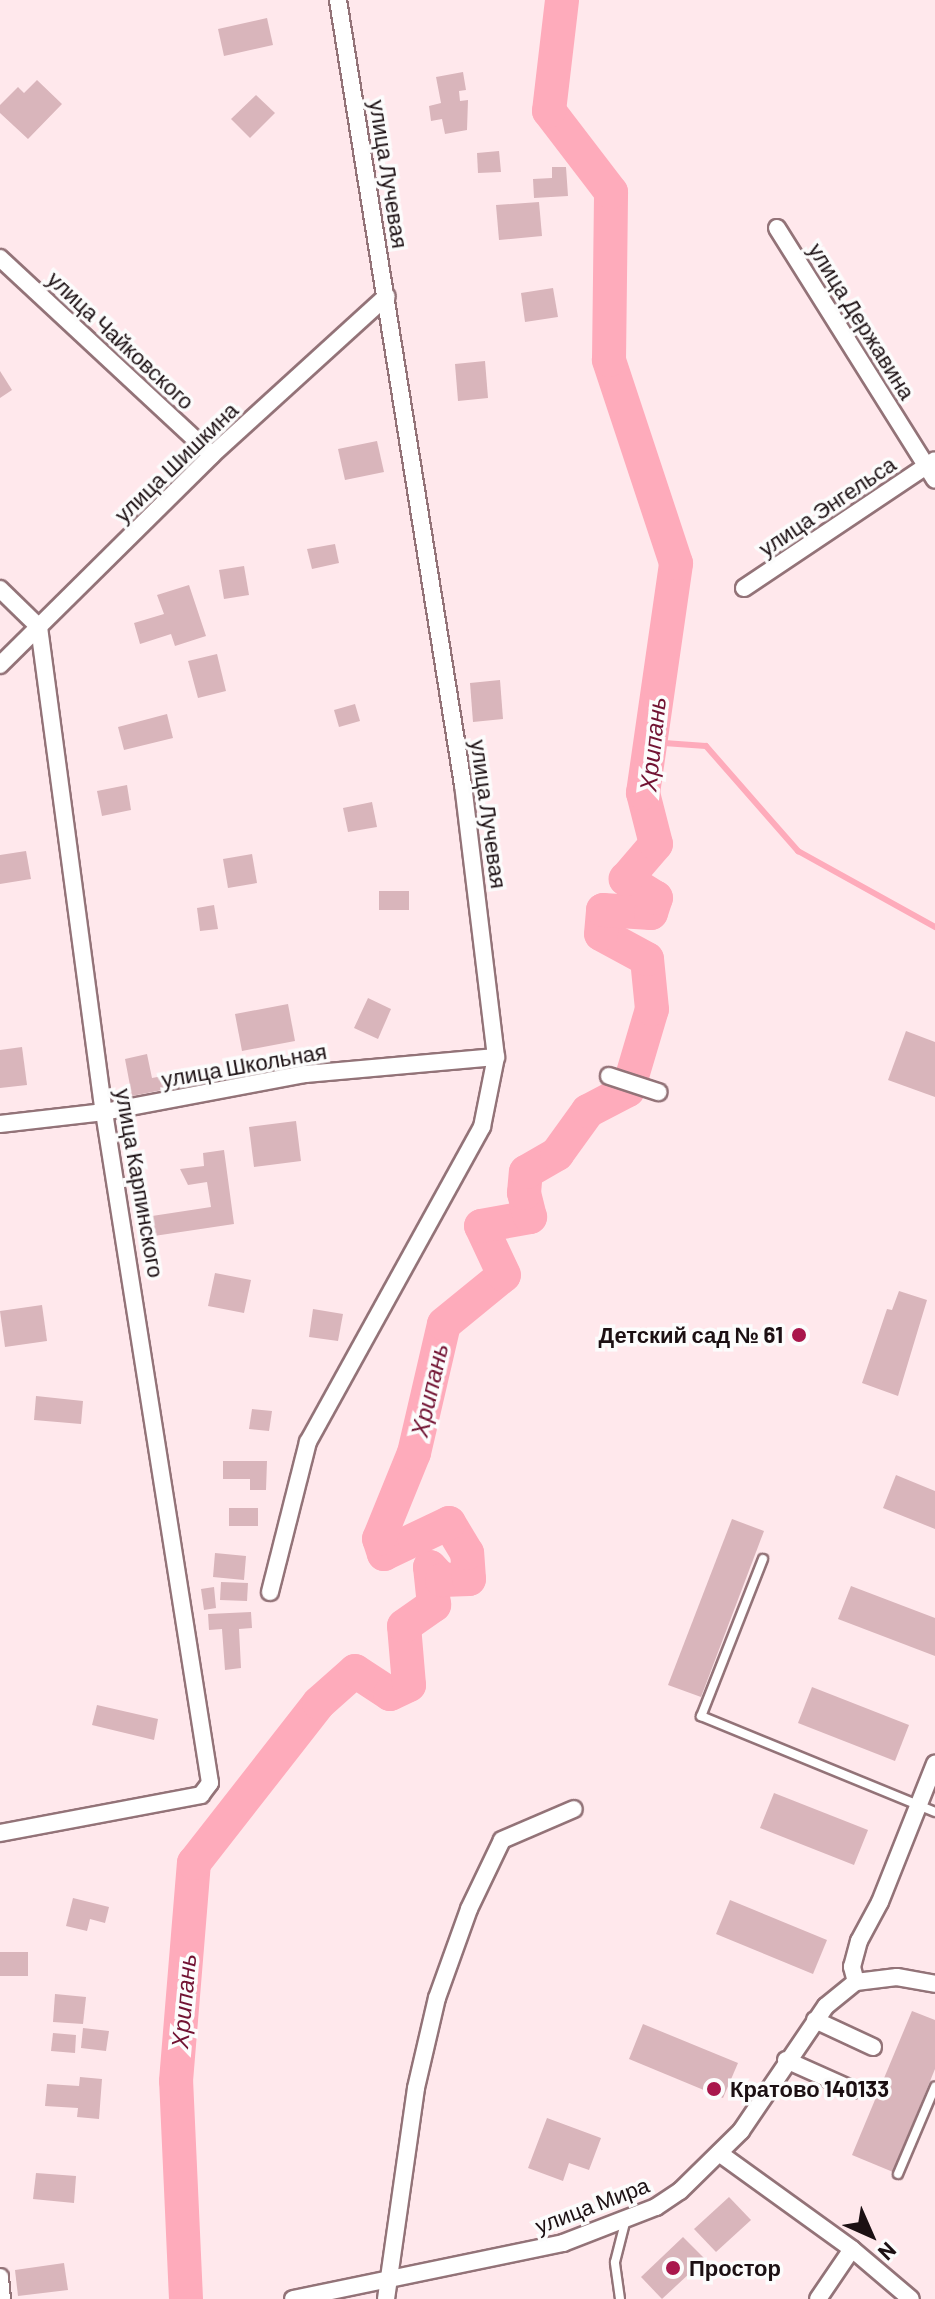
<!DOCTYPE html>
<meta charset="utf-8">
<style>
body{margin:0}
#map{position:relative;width:935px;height:2299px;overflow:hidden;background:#ffe8ec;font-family:Barlow,sans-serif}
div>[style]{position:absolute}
.stream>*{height:6px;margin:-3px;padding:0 3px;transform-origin:3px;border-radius:3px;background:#feabbb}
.river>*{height:34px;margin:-17px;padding:0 17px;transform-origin:17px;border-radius:17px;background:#feabbb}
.building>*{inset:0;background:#d9b5bb}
.roads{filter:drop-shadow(2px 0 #937378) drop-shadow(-2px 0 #937378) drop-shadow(0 2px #937378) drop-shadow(0 -2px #937378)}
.lane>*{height:8px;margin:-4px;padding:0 4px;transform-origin:4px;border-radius:4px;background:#fff}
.street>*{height:16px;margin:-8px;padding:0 8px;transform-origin:8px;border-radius:8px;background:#fff}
.dots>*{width:22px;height:22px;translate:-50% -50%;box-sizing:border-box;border:4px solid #fcfcfc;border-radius:50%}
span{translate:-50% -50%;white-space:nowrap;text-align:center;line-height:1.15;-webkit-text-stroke:7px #fcfcfc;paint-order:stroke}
.street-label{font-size:22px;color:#1c1013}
.poi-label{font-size:22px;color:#1c1013;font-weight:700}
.right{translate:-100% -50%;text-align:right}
.left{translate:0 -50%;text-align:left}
.water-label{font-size:24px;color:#711232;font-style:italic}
.north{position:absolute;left:831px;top:2195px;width:80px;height:80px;-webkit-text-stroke:6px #fcfcfc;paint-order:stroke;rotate:135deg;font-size:22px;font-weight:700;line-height:32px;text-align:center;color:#1c1013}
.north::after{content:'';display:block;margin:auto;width:28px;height:36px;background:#1c1013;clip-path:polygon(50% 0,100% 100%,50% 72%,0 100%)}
</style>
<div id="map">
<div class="stream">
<div style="left:650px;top:742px;width:56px;rotate:4.1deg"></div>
<div style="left:706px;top:746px;width:140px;rotate:48.8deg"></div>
<div style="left:798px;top:851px;width:157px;rotate:29deg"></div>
</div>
<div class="river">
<div style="left:186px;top:2299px;width:218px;rotate:-92.6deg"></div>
<div style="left:176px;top:2081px;width:219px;rotate:-85.3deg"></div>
<div style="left:194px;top:1863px;width:203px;rotate:-52deg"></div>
<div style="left:319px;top:1703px;width:48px;rotate:-41.6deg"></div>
<div style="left:355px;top:1671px;width:42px;rotate:33.3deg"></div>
<div style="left:390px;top:1694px;width:21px;rotate:-25deg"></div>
<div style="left:409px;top:1685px;width:59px;rotate:-94.8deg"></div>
<div style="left:404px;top:1626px;width:37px;rotate:-35deg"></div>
<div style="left:434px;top:1605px;width:38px;rotate:-96deg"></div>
<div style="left:430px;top:1567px;width:18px;rotate:47deg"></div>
<div style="left:442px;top:1580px;width:27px;rotate:-2deg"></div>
<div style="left:469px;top:1579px;width:26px;rotate:-94deg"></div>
<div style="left:467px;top:1553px;width:35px;rotate:-121deg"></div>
<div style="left:449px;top:1523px;width:72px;rotate:154.5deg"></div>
<div style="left:384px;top:1554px;width:16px;rotate:-108deg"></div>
<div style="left:379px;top:1539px;width:93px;rotate:-67.9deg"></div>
<div style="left:414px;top:1453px;width:132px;rotate:-76.9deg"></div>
<div style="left:444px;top:1324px;width:77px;rotate:-39.2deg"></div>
<div style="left:504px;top:1275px;width:54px;rotate:-115.1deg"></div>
<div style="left:481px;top:1226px;width:50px;rotate:-10.4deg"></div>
<div style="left:530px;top:1217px;width:25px;rotate:-104deg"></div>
<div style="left:524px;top:1193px;width:21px;rotate:-85deg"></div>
<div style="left:526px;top:1172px;width:36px;rotate:-30deg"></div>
<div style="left:557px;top:1154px;width:53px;rotate:-54.2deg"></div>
<div style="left:588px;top:1111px;width:45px;rotate:-27.7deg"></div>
<div style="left:628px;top:1090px;width:84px;rotate:-73.5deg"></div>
<div style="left:652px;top:1009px;width:50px;rotate:-95.7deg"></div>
<div style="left:647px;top:959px;width:52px;rotate:-151.5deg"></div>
<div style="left:601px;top:934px;width:24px;rotate:-85deg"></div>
<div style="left:603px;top:910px;width:48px;rotate:3.6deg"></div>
<div style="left:651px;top:913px;width:16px;rotate:-72deg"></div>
<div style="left:656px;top:898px;width:36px;rotate:-148deg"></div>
<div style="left:626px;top:879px;width:46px;rotate:-49.4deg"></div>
<div style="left:656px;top:844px;width:53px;rotate:-104.3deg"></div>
<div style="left:643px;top:793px;width:232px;rotate:-81.8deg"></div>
<div style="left:676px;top:563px;width:214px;rotate:-108.3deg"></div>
<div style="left:609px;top:360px;width:168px;rotate:-89.3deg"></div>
<div style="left:611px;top:192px;width:102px;rotate:-127.4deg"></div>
<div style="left:549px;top:111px;width:112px;rotate:-83.3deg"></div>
</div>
<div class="building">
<div style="clip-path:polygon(267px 18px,273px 45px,224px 56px,218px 29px)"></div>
<div style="clip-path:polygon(463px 72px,466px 90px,459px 91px,460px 101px,468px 100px,467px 130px,445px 134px,442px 119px,431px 121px,429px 106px,441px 103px,436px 77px)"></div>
<div style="clip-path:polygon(37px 80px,62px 104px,28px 139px,0 113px,0 105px,18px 87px,24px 93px)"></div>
<div style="clip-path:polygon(256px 95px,275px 113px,250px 138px,231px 119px)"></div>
<div style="clip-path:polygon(499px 151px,501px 172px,478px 173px,477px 153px)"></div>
<div style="clip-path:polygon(552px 167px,566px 167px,568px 196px,534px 198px,533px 179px,552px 178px)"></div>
<div style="clip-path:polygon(539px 202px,542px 236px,499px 240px,496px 205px)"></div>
<div style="clip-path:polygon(553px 288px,558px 317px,525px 322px,521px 293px)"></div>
<div style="clip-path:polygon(485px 361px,488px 398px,458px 401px,455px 364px)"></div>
<div style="clip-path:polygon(0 371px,12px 390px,0 398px)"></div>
<div style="clip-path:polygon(377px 441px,384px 472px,345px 480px,338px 449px)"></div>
<div style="clip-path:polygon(335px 544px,339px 563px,312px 569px,307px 549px)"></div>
<div style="clip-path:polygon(244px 566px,249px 595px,224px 599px,219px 570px)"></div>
<div style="clip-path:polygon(189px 585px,206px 636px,175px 646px,171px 634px,140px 644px,134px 623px,164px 614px,157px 595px)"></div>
<div style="clip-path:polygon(217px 654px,226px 691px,198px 698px,188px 661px)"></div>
<div style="clip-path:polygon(500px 680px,503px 719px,473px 722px,470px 683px)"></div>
<div style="clip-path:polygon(355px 704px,360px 721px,339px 727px,334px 710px)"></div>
<div style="clip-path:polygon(167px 714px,173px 738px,124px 750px,118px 727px)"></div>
<div style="clip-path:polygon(127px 785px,131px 810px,102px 816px,97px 791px)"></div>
<div style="clip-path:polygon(372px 802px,377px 827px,348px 832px,343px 808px)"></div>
<div style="clip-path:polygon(26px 851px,31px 879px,0 884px,0 855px)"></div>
<div style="clip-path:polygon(252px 854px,257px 883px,228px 888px,223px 859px)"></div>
<div style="clip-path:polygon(379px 891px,409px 891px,409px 910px,379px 910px)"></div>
<div style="clip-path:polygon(214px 905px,218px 929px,200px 931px,197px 908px)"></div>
<div style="clip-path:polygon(368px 998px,391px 1009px,378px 1039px,354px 1028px)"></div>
<div style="clip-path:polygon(288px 1004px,295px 1041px,242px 1051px,235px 1014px)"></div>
<div style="clip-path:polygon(906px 1031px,935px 1042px,935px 1097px,888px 1080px)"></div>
<div style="clip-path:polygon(22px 1047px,27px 1085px,0 1088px,0 1050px)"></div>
<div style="clip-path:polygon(147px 1054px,152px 1078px,179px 1073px,182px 1086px,132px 1096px,125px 1059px)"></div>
<div style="clip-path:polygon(296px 1121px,301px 1161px,254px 1167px,249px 1127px)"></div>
<div style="clip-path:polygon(224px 1150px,234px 1224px,154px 1236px,152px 1216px,211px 1207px,207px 1182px,188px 1185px,180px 1169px,204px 1166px,203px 1153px)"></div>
<div style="clip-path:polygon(215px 1273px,251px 1280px,244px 1313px,208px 1306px)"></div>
<div style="clip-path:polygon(899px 1291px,927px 1300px,898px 1396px,862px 1383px,887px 1309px,892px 1310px)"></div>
<div style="clip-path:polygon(42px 1305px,47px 1341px,5px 1347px,0 1311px)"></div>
<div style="clip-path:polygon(313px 1309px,343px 1314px,338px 1341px,309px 1337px)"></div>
<div style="clip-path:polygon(36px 1396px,83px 1401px,81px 1424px,34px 1420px)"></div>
<div style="clip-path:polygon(252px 1409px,272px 1411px,269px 1431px,249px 1429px)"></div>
<div style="clip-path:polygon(223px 1461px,267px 1461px,266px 1490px,250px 1490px,250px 1479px,223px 1479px)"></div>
<div style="clip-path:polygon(896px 1475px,935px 1491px,935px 1529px,883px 1508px)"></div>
<div style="clip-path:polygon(229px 1508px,258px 1508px,258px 1526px,229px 1526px)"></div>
<div style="clip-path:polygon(732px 1519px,764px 1531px,701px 1697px,668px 1685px)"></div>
<div style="clip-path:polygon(215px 1553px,246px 1556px,244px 1580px,213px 1577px)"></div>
<div style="clip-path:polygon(221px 1582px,248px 1583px,247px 1601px,220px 1600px)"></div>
<div style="clip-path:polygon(851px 1586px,935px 1618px,935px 1656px,838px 1619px)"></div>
<div style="clip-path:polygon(214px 1587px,216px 1608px,204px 1610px,201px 1589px)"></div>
<div style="clip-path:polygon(251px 1612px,252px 1628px,239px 1629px,241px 1668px,225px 1670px,222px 1629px,209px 1630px,208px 1614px)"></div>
<div style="clip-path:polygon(812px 1687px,909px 1725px,895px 1761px,798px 1723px)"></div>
<div style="clip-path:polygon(97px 1705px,158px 1719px,154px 1740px,92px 1725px)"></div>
<div style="clip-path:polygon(774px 1793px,868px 1830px,854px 1865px,760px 1828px)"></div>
<div style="clip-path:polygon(73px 1898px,109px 1907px,105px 1923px,90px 1919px,87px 1931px,66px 1926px)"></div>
<div style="clip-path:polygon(730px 1900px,827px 1940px,813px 1974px,716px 1934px)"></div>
<div style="clip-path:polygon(0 1952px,28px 1952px,28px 1976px,0 1976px)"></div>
<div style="clip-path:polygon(55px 1994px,86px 1997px,83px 2024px,53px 2022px)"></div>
<div style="clip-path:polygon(912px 2011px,935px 2020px,935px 2069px,893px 2172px,852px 2155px)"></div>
<div style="clip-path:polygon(643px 2024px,738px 2063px,723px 2098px,629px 2059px)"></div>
<div style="clip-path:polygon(83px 2028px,109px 2031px,106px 2051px,81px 2048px)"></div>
<div style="clip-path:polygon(53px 2033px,76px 2035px,75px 2053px,51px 2051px)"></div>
<div style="clip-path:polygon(80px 2077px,102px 2079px,99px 2119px,77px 2117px,78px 2108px,45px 2106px,47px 2084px,79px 2086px)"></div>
<div style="clip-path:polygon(547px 2118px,601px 2138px,589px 2170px,569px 2163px,563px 2181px,528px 2168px)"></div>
<div style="clip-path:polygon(36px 2173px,76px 2176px,74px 2203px,33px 2199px)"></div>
<div style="clip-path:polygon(729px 2197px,751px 2220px,716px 2252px,694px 2229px)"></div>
<div style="clip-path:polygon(683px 2237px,705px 2259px,662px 2299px,641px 2277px)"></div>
<div style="clip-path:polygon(64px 2263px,68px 2290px,18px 2296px,15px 2270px)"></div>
</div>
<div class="roads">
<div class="lane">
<div style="left:763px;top:1559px;width:169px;rotate:111.5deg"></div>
<div style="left:701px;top:1716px;width:253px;rotate:22.3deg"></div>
<div style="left:898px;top:2174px;width:95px;rotate:-67deg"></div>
<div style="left:620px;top:2299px;width:37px;rotate:-98deg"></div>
<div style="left:615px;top:2262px;width:44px;rotate:-75.7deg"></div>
</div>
<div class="street">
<div style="left:777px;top:228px;width:297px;rotate:57.9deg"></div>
<div style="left:0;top:258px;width:289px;rotate:42.9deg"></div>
<div style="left:744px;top:588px;width:229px;rotate:-33.8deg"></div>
<div style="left:0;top:589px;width:54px;rotate:44.3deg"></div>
<div style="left:39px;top:627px;width:489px;rotate:82.4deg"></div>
<div style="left:104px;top:1112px;width:679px;rotate:81.02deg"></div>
<div style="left:210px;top:1783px;width:15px;rotate:127deg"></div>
<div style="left:201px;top:1795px;width:205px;rotate:169.3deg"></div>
<div style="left:0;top:665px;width:298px;rotate:-44.7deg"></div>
<div style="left:212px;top:455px;width:236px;rotate:-42.3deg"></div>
<div style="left:609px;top:1076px;width:52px;rotate:18.1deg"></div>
<div style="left:0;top:1124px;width:105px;rotate:-6.6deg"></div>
<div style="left:104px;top:1112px;width:205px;rotate:-10.7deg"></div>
<div style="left:305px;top:1074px;width:192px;rotate:-5.1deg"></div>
<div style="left:270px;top:1592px;width:155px;rotate:-75.8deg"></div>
<div style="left:308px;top:1442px;width:360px;rotate:-61.1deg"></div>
<div style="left:482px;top:1127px;width:71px;rotate:-78.7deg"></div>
<div style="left:496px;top:1057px;width:274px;rotate:-96.9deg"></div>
<div style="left:463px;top:785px;width:795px;rotate:-99.05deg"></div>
<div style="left:856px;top:1982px;width:16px;rotate:-105deg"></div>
<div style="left:852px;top:1967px;width:27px;rotate:-75deg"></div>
<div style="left:859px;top:1941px;width:44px;rotate:-61.7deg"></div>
<div style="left:880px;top:1902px;width:149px;rotate:-68.3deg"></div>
<div style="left:815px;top:2020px;width:64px;rotate:25deg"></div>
<div style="left:786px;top:2060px;width:73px;rotate:24.1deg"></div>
<div style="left:719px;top:2153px;width:164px;rotate:35.8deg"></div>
<div style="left:852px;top:2249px;width:77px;rotate:40.3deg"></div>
<div style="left:0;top:2277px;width:22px;rotate:85deg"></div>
<div style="left:293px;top:2299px;width:276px;rotate:-11.7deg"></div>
<div style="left:563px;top:2243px;width:100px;rotate:-21.2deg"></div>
<div style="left:656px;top:2207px;width:29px;rotate:-34deg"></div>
<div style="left:680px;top:2191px;width:86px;rotate:-44.5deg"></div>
<div style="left:741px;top:2131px;width:151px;rotate:-55.8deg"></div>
<div style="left:826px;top:2006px;width:38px;rotate:-39deg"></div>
<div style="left:856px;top:1982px;width:41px;rotate:-7deg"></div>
<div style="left:897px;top:1977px;width:39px;rotate:10deg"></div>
<div style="left:386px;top:2299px;width:213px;rotate:-81.9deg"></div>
<div style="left:416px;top:2088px;width:92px;rotate:-76.9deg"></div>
<div style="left:437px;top:1998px;width:95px;rotate:-70.2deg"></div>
<div style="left:469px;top:1909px;width:76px;rotate:-64.4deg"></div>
<div style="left:502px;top:1840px;width:78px;rotate:-23.3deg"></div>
<div style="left:818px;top:2299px;width:60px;rotate:-55.8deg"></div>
</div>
</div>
<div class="dots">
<div style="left:799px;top:1335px;background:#a9174c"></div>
<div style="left:714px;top:2089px;background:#a9174c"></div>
<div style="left:673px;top:2268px;background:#a9174c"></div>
</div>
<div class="street-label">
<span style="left:389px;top:174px;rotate:81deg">улица Лучевая</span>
<span style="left:862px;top:321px;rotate:58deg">улица Державина</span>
<span style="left:121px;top:340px;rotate:43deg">улица Чайковского</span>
<span style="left:176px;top:462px;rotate:-44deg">улица Шишкина</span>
<span style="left:827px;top:506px;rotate:-34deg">улица Энгельса</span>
<span style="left:489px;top:814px;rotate:82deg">улица Лучевая</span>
<span style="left:244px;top:1065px;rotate:-10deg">улица Школьная</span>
<span style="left:140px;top:1183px;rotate:80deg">улица Карпинского</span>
<span style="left:592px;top:2205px;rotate:-21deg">улица Мира</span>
</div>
<div class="poi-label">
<span class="right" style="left:783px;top:1335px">Детский сад № 61</span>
<span class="left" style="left:730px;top:2089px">Кратово 140133</span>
<span class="left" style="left:689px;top:2268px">Простор</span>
</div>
<div class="water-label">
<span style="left:652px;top:744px;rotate:-84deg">Хрипань</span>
<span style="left:429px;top:1390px;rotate:-77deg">Хрипань</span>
<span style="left:183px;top:2001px;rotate:-85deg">Хрипань</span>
</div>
<div class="north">N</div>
</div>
